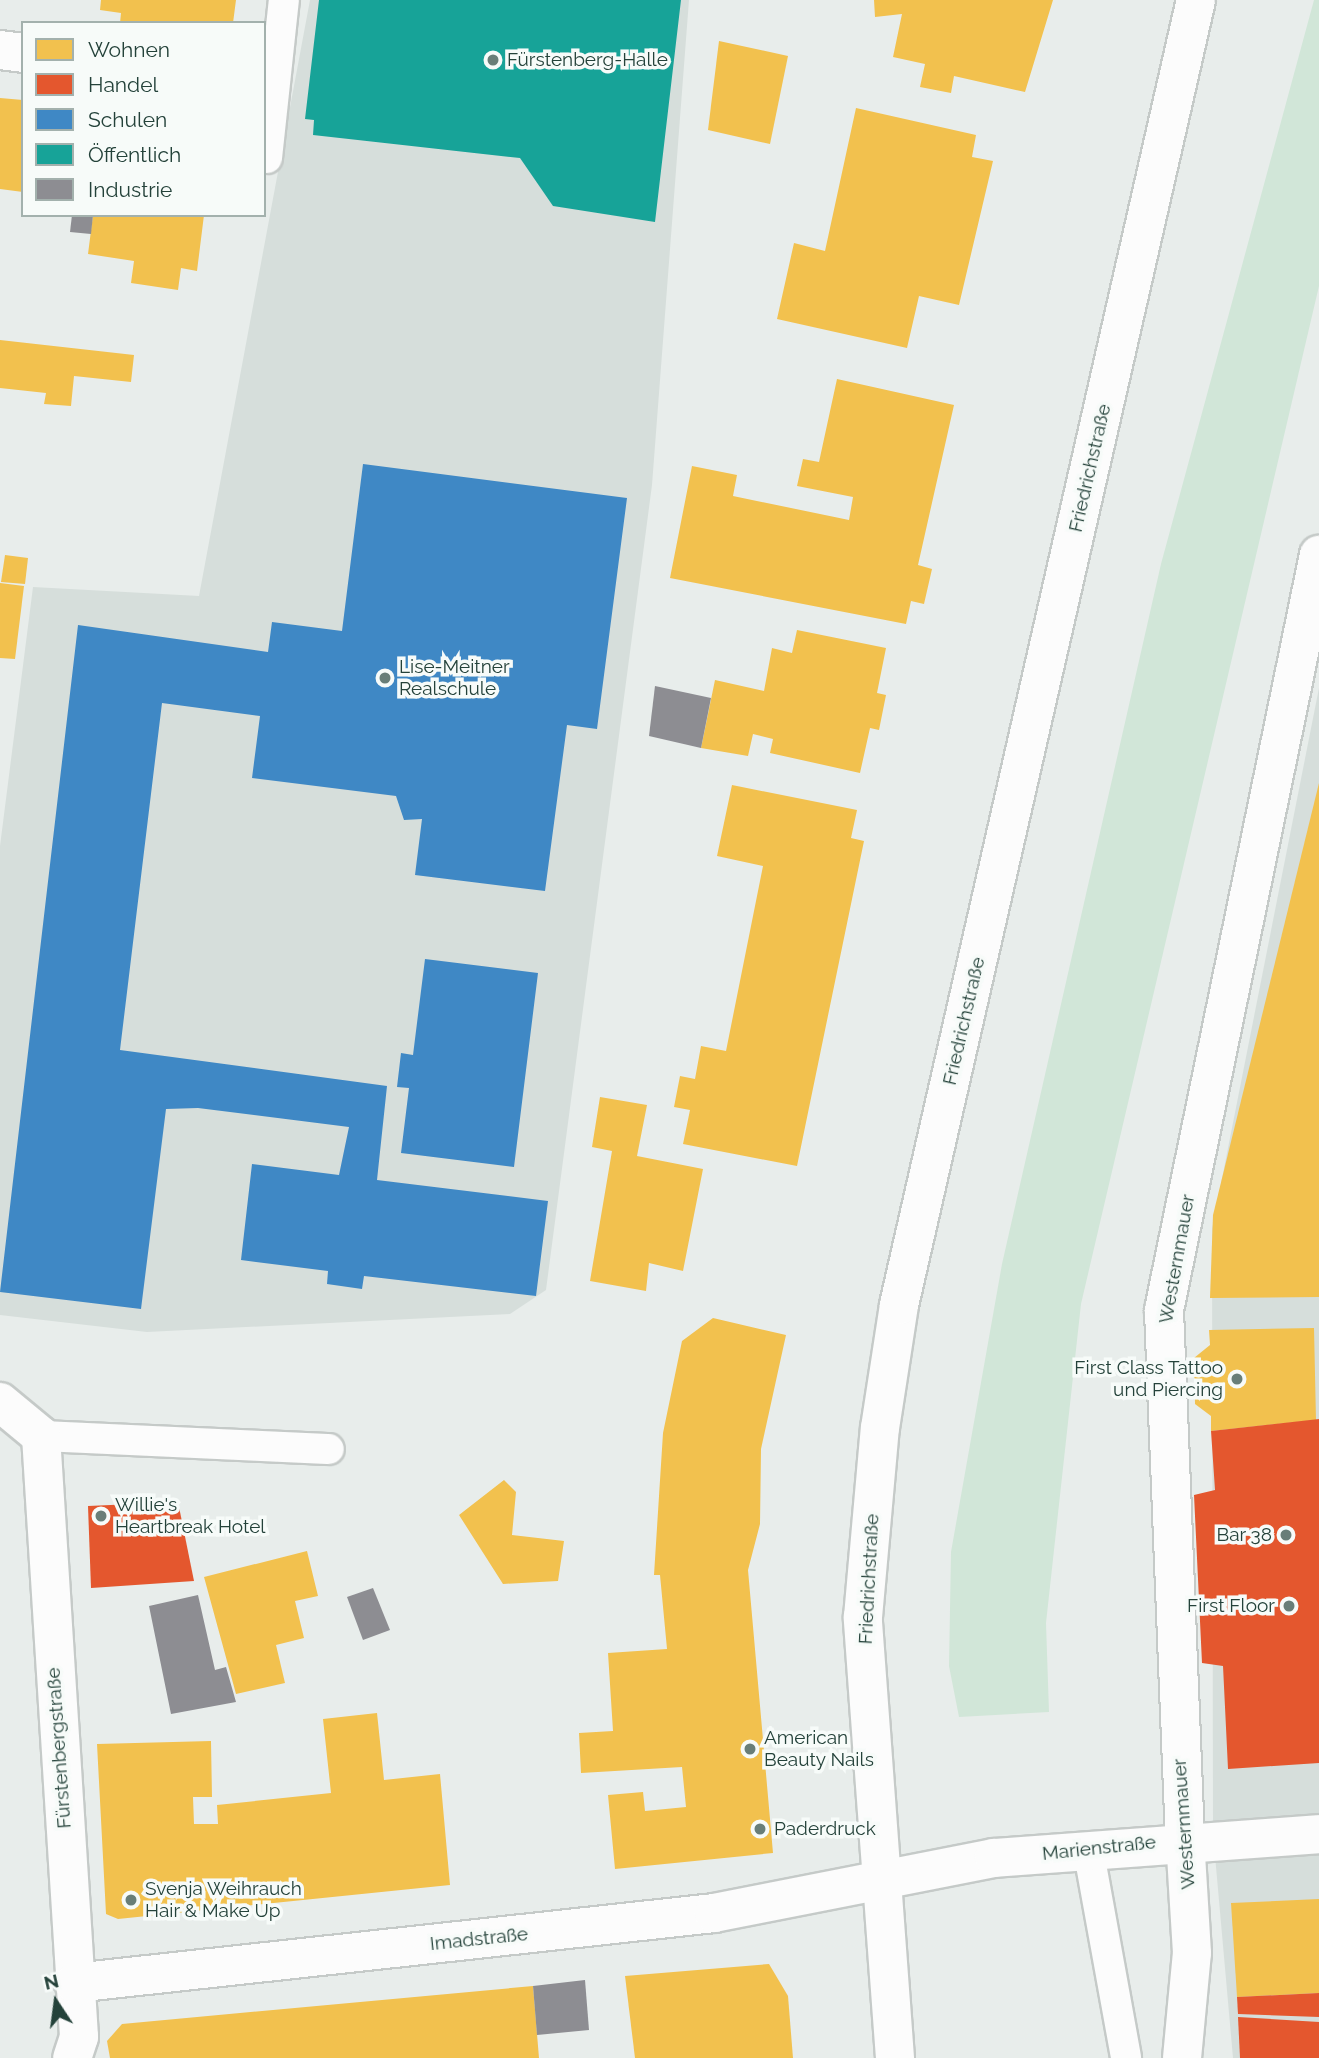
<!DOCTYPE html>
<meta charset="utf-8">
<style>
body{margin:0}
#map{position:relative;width:1319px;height:2058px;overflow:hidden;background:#e8edeb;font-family:Raleway,sans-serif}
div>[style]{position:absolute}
.built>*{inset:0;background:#d6dedb}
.green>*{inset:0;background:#d1e6d8}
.homes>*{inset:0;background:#f2c14e}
.shops>*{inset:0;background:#e4572e}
.schools>*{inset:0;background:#3f88c5}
.public>*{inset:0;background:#17a398}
.industry>*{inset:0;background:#8d8d92}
.roads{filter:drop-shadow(2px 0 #c5cac8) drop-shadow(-2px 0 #c5cac8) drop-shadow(0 2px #c5cac8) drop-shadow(0 -2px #c5cac8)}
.service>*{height:30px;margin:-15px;padding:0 15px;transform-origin:15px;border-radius:15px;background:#fcfcfc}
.pedestrian>*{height:38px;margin:-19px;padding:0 19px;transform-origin:19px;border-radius:19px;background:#fcfcfc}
.minor>*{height:38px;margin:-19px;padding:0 19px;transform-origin:19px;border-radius:19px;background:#fcfcfc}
.secondary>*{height:38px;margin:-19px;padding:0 19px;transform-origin:19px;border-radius:19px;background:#fcfcfc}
.dots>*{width:19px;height:19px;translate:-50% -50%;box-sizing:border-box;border:4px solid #f7fbf9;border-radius:50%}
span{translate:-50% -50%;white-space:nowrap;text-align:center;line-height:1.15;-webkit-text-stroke:7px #f7fbf9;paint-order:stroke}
.poi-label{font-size:19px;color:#24423a}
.left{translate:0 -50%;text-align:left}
.right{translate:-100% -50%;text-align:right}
.street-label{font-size:19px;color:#24423a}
.legend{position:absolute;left:21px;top:21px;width:245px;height:196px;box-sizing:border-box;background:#f7fbf9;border:2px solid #a3b1ad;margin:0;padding:9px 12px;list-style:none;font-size:21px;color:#24423a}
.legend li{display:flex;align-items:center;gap:14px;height:35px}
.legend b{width:35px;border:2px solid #a3b1ad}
.north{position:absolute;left:21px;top:1967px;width:70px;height:70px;-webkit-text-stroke:5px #f7fbf9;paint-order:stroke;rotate:347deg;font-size:19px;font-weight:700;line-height:28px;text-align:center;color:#24423a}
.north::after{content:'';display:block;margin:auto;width:24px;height:32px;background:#24423a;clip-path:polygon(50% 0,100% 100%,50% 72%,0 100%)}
</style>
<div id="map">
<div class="built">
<div style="clip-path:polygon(310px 0,689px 0,652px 485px,546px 1290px,510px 1314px,147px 1332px,0 1315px,0 846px,33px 587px,199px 596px)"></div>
<div style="clip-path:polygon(1319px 688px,1319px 2058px,1233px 2058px,1213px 1833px,1212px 1229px)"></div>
</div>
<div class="green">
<div style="clip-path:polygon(1314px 0,1319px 0,1319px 286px,1081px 1304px,1046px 1623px,1049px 1712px,959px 1717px,949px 1666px,951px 1552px,1002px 1264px,1161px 564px)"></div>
</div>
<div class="homes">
<div style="clip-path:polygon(101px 0,236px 0,233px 23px,120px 23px,121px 13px,100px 10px)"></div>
<div style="clip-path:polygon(874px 0,1053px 0,1025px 92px,954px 76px,951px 93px,920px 87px,925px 64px,893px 57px,902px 14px,875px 17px)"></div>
<div style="clip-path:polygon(719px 41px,788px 56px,770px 144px,708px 130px)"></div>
<div style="clip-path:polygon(0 98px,23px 100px,23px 192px,0 189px)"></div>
<div style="clip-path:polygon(856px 108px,976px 135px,972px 157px,993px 161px,959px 305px,919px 296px,907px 348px,777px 319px,794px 243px,825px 251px)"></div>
<div style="clip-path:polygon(93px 215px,204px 215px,197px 271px,181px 268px,178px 290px,131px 283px,134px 261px,88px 254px)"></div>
<div style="clip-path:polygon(0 340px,134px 355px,131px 382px,74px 376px,71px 406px,44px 404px,46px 393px,0 388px)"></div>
<div style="clip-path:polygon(837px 379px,954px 405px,918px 565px,932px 569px,924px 604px,911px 601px,906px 624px,670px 578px,692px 466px,737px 475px,733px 496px,849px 520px,853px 497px,797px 486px,803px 459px,819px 462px)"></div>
<div style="clip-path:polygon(5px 555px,28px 558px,25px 584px,1px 582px)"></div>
<div style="clip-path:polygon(0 583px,24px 586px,15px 659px,0 658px)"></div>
<div style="clip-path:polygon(797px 630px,886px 648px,877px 693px,886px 695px,879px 730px,870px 728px,860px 773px,770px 753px,773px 739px,753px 734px,748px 756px,701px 748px,715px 680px,764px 691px,772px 648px,792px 653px)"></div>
<div style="clip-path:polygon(1319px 783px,1319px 1297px,1210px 1298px,1213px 1215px)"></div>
<div style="clip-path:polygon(732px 785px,857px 810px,851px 838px,864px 841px,797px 1166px,683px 1144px,690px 1110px,674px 1107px,680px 1076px,695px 1079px,701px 1046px,726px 1051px,763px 866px,717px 856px)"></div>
<div style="clip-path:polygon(600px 1097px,647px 1105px,637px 1156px,703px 1169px,683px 1271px,649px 1263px,646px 1291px,590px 1281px,612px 1151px,592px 1147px)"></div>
<div style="clip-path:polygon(713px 1318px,786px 1335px,761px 1449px,760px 1524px,748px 1570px,773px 1853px,615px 1869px,608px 1795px,643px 1792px,645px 1811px,686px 1807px,682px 1767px,581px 1773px,579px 1733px,613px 1731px,608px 1653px,667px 1649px,660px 1575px,654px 1575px,663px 1433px,682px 1341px)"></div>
<div style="clip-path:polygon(1314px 1328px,1316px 1420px,1211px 1431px,1211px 1416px,1195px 1404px,1194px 1358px,1210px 1345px,1209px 1330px)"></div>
<div style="clip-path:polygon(504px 1480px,516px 1492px,512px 1535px,564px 1541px,558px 1581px,503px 1584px,459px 1515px)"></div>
<div style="clip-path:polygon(307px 1551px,318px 1596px,295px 1601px,304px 1638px,276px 1645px,285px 1683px,236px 1694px,204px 1577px)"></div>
<div style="clip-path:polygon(377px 1713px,384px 1780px,440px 1774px,450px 1885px,118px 1919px,106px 1914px,97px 1744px,211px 1741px,212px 1797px,193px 1797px,194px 1824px,218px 1824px,217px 1805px,331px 1793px,323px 1719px)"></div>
<div style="clip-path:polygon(1319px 1899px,1319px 1993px,1237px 1997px,1231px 1903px)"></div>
<div style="clip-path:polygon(769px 1964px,788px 1996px,793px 2058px,635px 2058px,625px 1976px)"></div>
<div style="clip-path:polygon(533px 1986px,539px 2058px,110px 2058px,107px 2041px,122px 2024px)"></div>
</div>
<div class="shops">
<div style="clip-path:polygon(1319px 1419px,1319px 1763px,1228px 1769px,1223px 1666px,1202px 1663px,1194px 1495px,1215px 1490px,1211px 1431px)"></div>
<div style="clip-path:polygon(178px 1502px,194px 1581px,91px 1588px,88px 1506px)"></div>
<div style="clip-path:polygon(1319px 1993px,1319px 2017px,1238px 2014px,1237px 1997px)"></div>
<div style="clip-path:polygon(1238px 2017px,1319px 2022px,1319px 2058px,1240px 2058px)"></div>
</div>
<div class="schools">
<div style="clip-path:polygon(363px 464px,627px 498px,597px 729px,567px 725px,545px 891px,415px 875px,422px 819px,404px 820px,396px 796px,252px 778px,260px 716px,162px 703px,120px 1050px,387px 1086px,377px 1180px,548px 1201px,536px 1296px,364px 1276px,362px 1289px,327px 1284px,328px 1271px,241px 1260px,252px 1164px,339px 1175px,349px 1127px,198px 1108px,166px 1109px,141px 1309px,0 1292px,78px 625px,268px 652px,272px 622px,342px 631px)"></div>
<div style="clip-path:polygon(425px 959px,538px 973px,514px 1167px,401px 1153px,409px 1088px,397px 1087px,401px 1053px,413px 1055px)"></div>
</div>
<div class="public">
<div style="clip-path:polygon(319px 0,681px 0,655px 222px,553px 206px,520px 158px,313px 135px,314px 120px,305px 119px)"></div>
</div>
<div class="industry">
<div style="clip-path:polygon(72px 215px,93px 215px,91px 234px,70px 232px)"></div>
<div style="clip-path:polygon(655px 686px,711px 698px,701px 748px,649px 736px)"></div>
<div style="clip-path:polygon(373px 1588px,390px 1630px,363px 1640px,347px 1597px)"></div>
<div style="clip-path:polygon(198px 1595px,215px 1670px,226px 1667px,236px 1702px,171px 1714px,149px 1606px)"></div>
<div style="clip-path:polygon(585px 1980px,589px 2030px,537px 2035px,533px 1986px)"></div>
</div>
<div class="roads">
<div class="service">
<div style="left:267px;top:158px;width:159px;rotate:-83.9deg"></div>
<div style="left:41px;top:1436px;width:288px;rotate:2.6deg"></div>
<div style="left:1088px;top:1848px;width:213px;rotate:79.7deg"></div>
</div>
<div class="pedestrian">
<div style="left:1182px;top:2058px;width:105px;rotate:-84.6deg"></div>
<div style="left:1192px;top:1953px;width:113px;rotate:-93.5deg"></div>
</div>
<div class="minor">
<div style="left:0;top:50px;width:23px;rotate:7deg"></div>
<div style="left:0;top:1402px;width:53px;rotate:39.7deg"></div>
<div style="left:41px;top:1436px;width:602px;rotate:86.38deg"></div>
<div style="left:79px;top:2037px;width:22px;rotate:108deg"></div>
<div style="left:1185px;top:1840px;width:530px;rotate:-92.27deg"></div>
<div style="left:1164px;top:1310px;width:771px;rotate:-78.4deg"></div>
<div style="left:74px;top:1983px;width:644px;rotate:-6.24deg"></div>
<div style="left:714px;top:1913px;width:285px;rotate:-11.1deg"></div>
<div style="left:994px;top:1858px;width:326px;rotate:-4.2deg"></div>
</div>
<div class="secondary">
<div style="left:895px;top:2058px;width:442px;rotate:-94.2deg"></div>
<div style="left:863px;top:1617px;width:190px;rotate:-84.9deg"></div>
<div style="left:880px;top:1428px;width:124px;rotate:-81.2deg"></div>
<div style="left:899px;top:1305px;width:1338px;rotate:-77.18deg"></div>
</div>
</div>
<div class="dots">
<div style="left:493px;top:60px;background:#697e78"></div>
<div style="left:385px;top:678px;background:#697e78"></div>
<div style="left:1237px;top:1379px;background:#697e78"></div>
<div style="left:101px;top:1516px;background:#697e78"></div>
<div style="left:1286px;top:1535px;background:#697e78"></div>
<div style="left:1289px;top:1606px;background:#697e78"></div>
<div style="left:750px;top:1749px;background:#697e78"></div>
<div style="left:760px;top:1829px;background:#697e78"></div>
<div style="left:131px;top:1900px;background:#697e78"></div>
</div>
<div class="poi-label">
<span class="left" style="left:507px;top:60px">Fürstenberg-Halle</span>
<span class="left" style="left:399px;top:678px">Lise-Meitner<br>Realschule</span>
<span class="right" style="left:1223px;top:1379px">First Class Tattoo<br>und Piercing</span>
<span class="left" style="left:115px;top:1516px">Willie's<br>Heartbreak Hotel</span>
<span class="right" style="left:1272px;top:1535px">Bar 38</span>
<span class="right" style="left:1275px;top:1606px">First Floor</span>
<span class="left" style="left:764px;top:1749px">American<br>Beauty Nails</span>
<span class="left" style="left:774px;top:1829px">Paderdruck</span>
<span class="left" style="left:145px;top:1900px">Svenja Weihrauch<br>Hair &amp; Make Up</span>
</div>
<div class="street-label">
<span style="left:1090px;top:468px;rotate:-77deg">Friedrichstraße</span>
<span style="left:964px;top:1021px;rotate:-77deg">Friedrichstraße</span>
<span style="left:1177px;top:1259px;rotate:-80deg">Westernmauer</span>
<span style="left:869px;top:1579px;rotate:-87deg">Friedrichstraße</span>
<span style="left:59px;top:1748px;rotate:-94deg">Fürstenbergstraße</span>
<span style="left:1184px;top:1824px;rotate:-94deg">Westernmauer</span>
<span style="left:1099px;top:1848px;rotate:-6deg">Marienstraße</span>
<span style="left:479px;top:1939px;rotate:-6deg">Imadstraße</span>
</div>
<ul class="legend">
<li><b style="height:19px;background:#f2c14e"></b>Wohnen</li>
<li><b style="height:19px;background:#e4572e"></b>Handel</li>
<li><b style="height:19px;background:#3f88c5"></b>Schulen</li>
<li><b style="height:19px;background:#17a398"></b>Öffentlich</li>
<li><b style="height:19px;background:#8d8d92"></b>Industrie</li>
</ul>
<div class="north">N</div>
</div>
